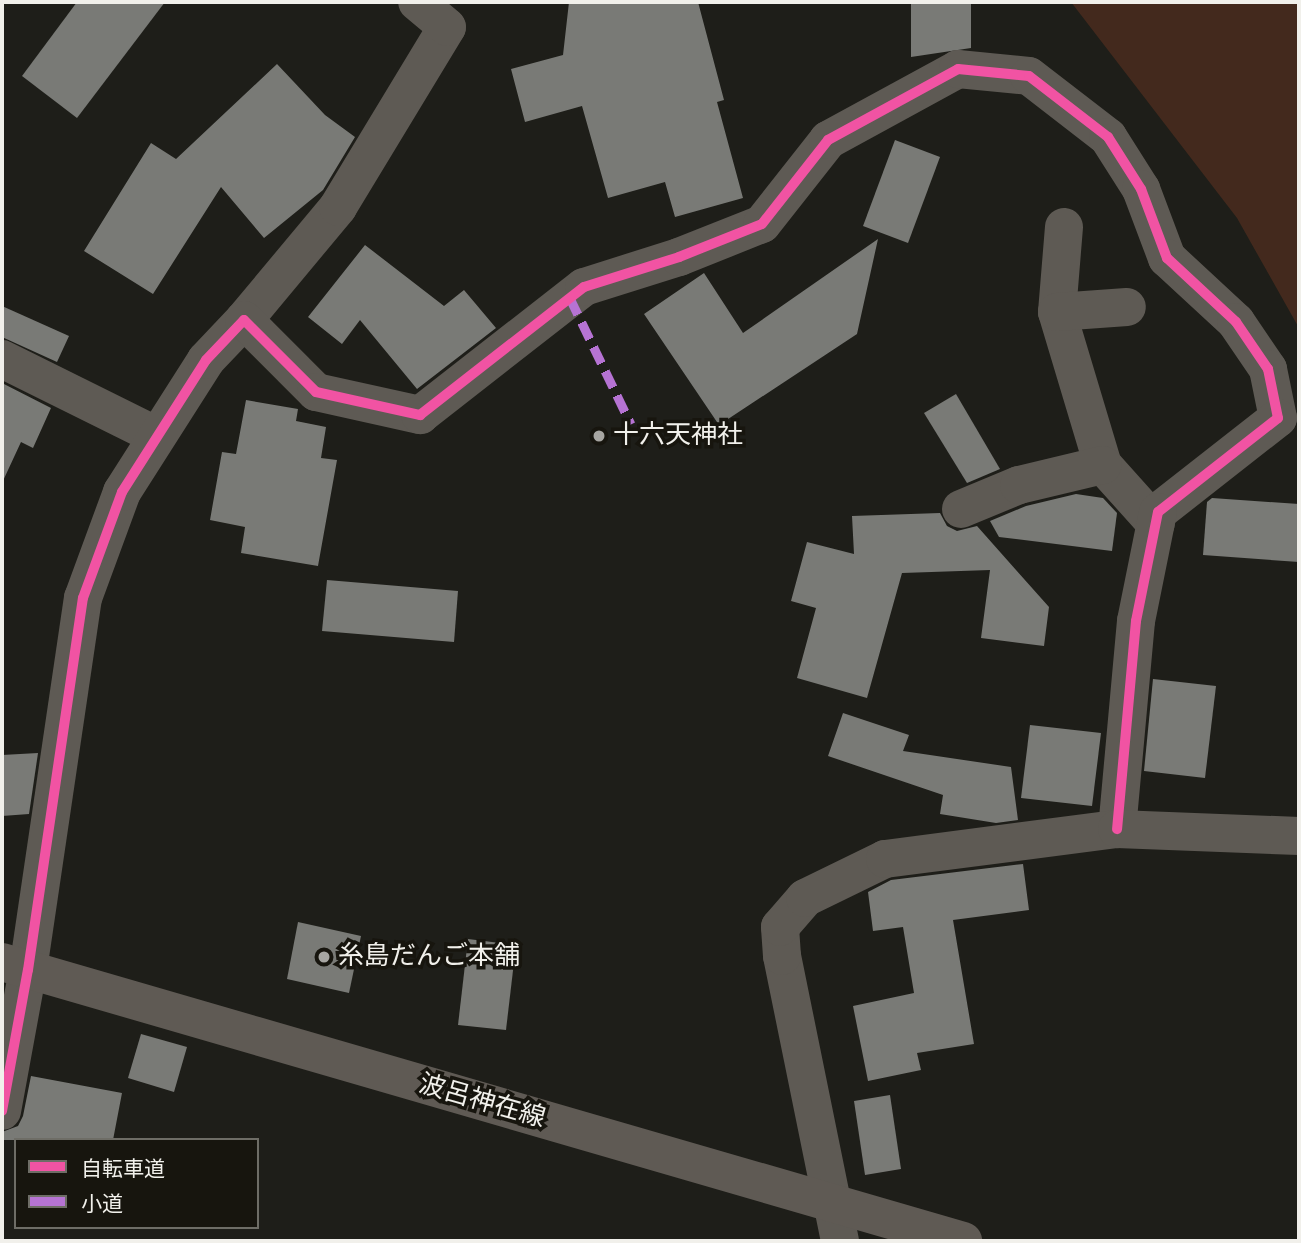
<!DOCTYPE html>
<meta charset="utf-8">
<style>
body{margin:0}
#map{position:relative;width:1301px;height:1243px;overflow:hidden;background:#1e1e19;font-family:Signika,"Noto Sans JP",sans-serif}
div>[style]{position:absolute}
.green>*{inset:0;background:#43291d}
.building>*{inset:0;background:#797a76}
.minor>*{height:38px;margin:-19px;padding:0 19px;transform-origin:19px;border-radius:19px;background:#5e5a54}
.major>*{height:38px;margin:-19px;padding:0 19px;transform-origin:19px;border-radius:19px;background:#5f5a54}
.quiet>*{height:9px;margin-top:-4.5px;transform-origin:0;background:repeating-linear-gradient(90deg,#b673d3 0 18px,transparent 0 27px)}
.cycleway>*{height:10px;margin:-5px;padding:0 5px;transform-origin:5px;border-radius:5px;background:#f153a3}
.dots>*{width:19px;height:19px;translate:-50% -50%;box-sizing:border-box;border:4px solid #17150e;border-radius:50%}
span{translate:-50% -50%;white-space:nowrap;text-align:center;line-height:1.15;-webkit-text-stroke:7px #17150e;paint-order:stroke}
.poi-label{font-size:26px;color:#f1f0eb}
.left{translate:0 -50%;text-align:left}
.street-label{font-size:26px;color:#f1f0eb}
.frame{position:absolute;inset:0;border:4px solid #f1f0eb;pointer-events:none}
.legend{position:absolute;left:14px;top:1138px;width:245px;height:91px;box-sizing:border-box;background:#17150e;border:2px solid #6e6d66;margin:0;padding:9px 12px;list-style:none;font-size:21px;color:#f1f0eb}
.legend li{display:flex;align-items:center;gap:14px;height:35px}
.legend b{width:35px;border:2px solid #6e6d66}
</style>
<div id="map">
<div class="green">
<div style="clip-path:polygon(1071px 2px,1299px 2px,1299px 328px,1237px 218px)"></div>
</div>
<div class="building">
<div style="clip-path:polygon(77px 2px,165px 2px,77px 118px,22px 76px)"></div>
<div style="clip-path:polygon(569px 2px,698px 2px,724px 100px,717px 102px,743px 198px,675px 217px,665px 182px,608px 198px,582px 106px,525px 122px,511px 69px,563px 55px)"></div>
<div style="clip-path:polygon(911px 2px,971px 2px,971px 48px,911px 57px)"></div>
<div style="clip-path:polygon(277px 64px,325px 115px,355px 137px,323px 190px,264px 238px,221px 187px,153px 294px,84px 251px,151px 143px,176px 159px)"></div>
<div style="clip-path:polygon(895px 140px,940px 157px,908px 243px,863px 226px)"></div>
<div style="clip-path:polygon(878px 239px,857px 334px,719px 425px,644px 314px,704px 273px,743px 333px)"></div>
<div style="clip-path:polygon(365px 245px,444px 306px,464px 290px,496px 328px,417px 389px,360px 320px,342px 344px,308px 317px)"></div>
<div style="clip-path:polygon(2px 306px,69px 336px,57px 362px,2px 337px)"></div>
<div style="clip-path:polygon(2px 383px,51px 408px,33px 448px,21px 442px,2px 483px)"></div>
<div style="clip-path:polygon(956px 394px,1000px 469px,967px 483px,924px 413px)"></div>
<div style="clip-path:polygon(246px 400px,298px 409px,296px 421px,326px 427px,321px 458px,337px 460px,318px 566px,241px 553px,245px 527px,210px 520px,222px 452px,236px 454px)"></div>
<div style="clip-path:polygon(1076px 494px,1103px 498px,1117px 513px,1112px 551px,999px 537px,990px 521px,1026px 506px)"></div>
<div style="clip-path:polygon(1212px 498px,1299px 504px,1299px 562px,1203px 555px,1207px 502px)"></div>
<div style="clip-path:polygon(940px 513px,947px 526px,957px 531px,977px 526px,1049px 607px,1044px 646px,981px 638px,990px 570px,902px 573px,867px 698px,797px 678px,816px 608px,791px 601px,807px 542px,854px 554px,852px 516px)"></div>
<div style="clip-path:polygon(327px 580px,458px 591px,454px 642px,322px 631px)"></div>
<div style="clip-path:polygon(1153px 679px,1216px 686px,1205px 778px,1144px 771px)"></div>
<div style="clip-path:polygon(843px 713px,909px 735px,903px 751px,1011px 767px,1018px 820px,996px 823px,940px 814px,943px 795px,828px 756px)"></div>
<div style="clip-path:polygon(1030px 725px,1101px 733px,1092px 806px,1021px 798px)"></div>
<div style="clip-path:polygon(38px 753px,29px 814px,2px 816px,2px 755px)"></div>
<div style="clip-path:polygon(1023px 864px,1029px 910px,953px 920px,974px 1044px,917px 1053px,921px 1070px,868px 1081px,853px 1006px,914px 993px,903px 927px,873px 931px,868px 892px,891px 880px)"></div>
<div style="clip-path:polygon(298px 922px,361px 936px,349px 993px,287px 979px)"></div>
<div style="clip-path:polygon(468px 939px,516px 945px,506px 1030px,458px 1025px)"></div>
<div style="clip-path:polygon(141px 1034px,187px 1047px,174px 1092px,128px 1078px)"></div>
<div style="clip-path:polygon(31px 1076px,122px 1093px,113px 1140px,2px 1140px,2px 1132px,18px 1126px,23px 1116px)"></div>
<div style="clip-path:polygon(890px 1095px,901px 1169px,865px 1175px,854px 1101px)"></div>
</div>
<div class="minor">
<div style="left:1064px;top:227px;width:85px;rotate:94.7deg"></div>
<div style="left:1057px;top:312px;width:160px;rotate:73.3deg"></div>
<div style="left:1103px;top:465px;width:79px;rotate:48.1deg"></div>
<div style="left:1057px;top:312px;width:70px;rotate:-4.1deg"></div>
<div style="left:244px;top:320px;width:147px;rotate:-50.2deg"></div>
<div style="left:338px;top:207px;width:210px;rotate:-58.8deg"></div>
<div style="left:447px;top:27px;width:39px;rotate:-140deg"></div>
<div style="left:2px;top:359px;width:171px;rotate:26.4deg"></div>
<div style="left:961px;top:509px;width:63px;rotate:-22.5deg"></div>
<div style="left:1019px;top:485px;width:86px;rotate:-13.4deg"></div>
<div style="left:2px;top:1111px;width:143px;rotate:-79.6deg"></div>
<div style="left:28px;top:970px;width:376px;rotate:-81.6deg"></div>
<div style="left:83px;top:598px;width:113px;rotate:-69.8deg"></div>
<div style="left:122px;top:492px;width:156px;rotate:-57.5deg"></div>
<div style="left:206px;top:360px;width:55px;rotate:-46.5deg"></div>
<div style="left:244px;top:320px;width:102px;rotate:45deg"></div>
<div style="left:316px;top:392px;width:107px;rotate:12.5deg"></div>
<div style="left:420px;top:415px;width:208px;rotate:-38deg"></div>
<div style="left:584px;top:287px;width:100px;rotate:-17.5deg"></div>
<div style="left:679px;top:257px;width:89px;rotate:-21.7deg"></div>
<div style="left:762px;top:224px;width:107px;rotate:-51.8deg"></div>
<div style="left:828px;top:140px;width:148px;rotate:-28.6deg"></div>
<div style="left:958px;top:69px;width:71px;rotate:5.6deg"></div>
<div style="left:1029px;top:76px;width:100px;rotate:37.7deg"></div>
<div style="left:1108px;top:137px;width:62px;rotate:57.6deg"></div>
<div style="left:1141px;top:189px;width:74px;rotate:69.4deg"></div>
<div style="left:1167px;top:258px;width:94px;rotate:42.8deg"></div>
<div style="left:1236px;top:322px;width:57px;rotate:55.8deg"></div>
<div style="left:1268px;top:369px;width:50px;rotate:78.5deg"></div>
<div style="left:1278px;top:418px;width:152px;rotate:141.9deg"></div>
<div style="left:1158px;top:512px;width:111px;rotate:101.4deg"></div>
<div style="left:1136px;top:621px;width:209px;rotate:95.2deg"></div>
<div style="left:840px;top:1241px;width:291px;rotate:-101.5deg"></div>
<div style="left:782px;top:956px;width:29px;rotate:-94deg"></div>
<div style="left:780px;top:927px;width:38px;rotate:-49deg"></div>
<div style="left:805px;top:898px;width:89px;rotate:-26deg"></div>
<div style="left:885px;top:859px;width:234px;rotate:-7.4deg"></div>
<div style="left:1117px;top:829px;width:182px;rotate:2.2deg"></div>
</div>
<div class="major">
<div style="left:2px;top:962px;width:1001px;rotate:16.19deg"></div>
</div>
<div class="quiet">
<div style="left:570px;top:298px;width:140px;rotate:64.2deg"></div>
</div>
<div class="cycleway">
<div style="left:2px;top:1111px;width:143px;rotate:-79.6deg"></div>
<div style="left:28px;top:970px;width:376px;rotate:-81.6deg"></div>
<div style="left:83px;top:598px;width:113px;rotate:-69.8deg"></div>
<div style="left:122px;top:492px;width:156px;rotate:-57.5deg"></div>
<div style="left:206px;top:360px;width:55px;rotate:-46.5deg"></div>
<div style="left:244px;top:320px;width:102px;rotate:45deg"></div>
<div style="left:316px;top:392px;width:107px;rotate:12.5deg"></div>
<div style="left:420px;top:415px;width:208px;rotate:-38deg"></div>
<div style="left:584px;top:287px;width:100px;rotate:-17.5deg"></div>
<div style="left:679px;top:257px;width:89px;rotate:-21.7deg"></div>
<div style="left:762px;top:224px;width:107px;rotate:-51.8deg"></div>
<div style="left:828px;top:140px;width:148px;rotate:-28.6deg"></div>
<div style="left:958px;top:69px;width:71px;rotate:5.6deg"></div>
<div style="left:1029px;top:76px;width:100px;rotate:37.7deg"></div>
<div style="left:1108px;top:137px;width:62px;rotate:57.6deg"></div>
<div style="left:1141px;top:189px;width:74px;rotate:69.4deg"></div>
<div style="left:1167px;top:258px;width:94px;rotate:42.8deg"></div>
<div style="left:1236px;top:322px;width:57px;rotate:55.8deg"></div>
<div style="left:1268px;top:369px;width:50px;rotate:78.5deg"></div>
<div style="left:1278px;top:418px;width:152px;rotate:141.9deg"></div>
<div style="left:1158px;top:512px;width:111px;rotate:101.4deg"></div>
<div style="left:1136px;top:621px;width:209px;rotate:95.2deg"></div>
</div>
<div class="dots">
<div style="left:599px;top:436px;background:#a7a6a2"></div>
<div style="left:324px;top:957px;background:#a7a6a2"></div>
</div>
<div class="poi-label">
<span class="left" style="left:613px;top:436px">十六天神社</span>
<span class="left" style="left:338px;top:957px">糸島だんご本舗</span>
</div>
<div class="street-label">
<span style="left:482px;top:1102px;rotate:16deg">波呂神在線</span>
</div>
<div class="frame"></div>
<ul class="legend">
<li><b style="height:9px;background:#f153a3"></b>自転車道</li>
<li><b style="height:9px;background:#b673d3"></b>小道</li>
</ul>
</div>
